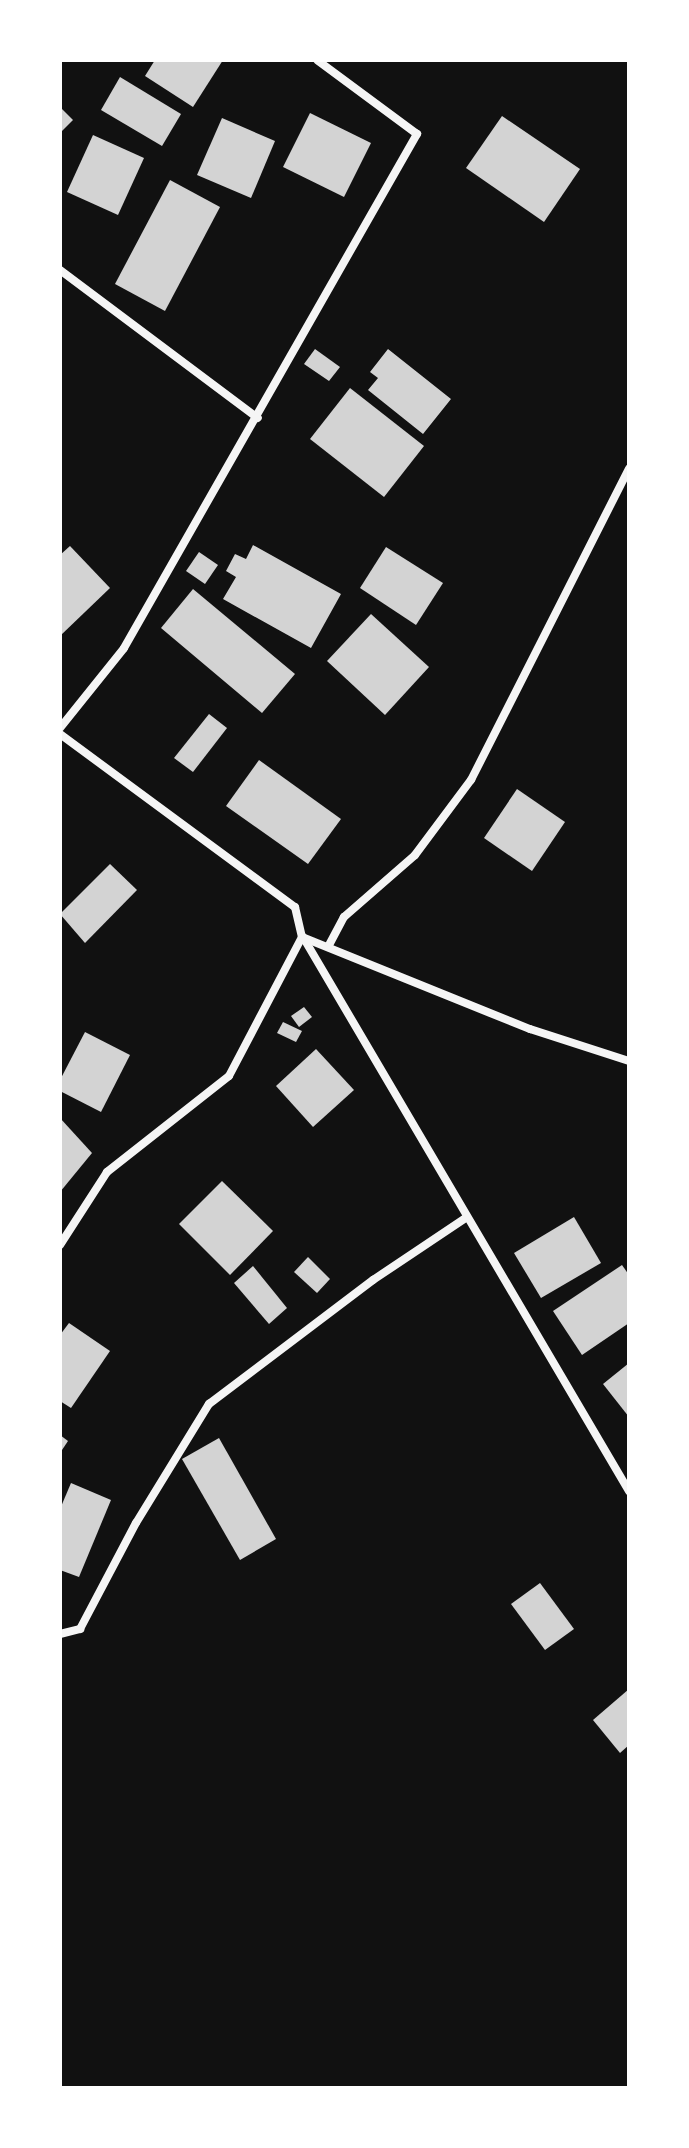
<!DOCTYPE html>
<style>
body{margin:0}
#map{position:relative;width:689px;height:2148px;overflow:hidden;background:#111;font-family:Montserrat,sans-serif}
div>[style]{position:absolute}
.building>*{inset:0;background:#d3d3d3}
.minor>*{height:8px;margin:-4px;padding:0 4px;transform-origin:4px;border-radius:4px;background:#f5f5f5}
span{translate:-50% -50%;white-space:nowrap;text-align:center;line-height:1.15;-webkit-text-stroke:8px #fff;paint-order:stroke}
.frame{position:absolute;inset:0;border:62px solid #fff;pointer-events:none}
</style>
<div id="map">
<div class="building">
<div style="clip-path:polygon(155px 60px,223px 60px,193px 107px,145px 76px)"></div>
<div style="clip-path:polygon(120px 77px,181px 114px,162px 146px,101px 110px)"></div>
<div style="clip-path:polygon(60px 107px,73px 120px,60px 133px)"></div>
<div style="clip-path:polygon(310px 113px,371px 143px,344px 197px,283px 167px)"></div>
<div style="clip-path:polygon(502px 116px,580px 169px,544px 222px,466px 168px)"></div>
<div style="clip-path:polygon(222px 118px,275px 141px,251px 198px,197px 175px)"></div>
<div style="clip-path:polygon(93px 135px,144px 158px,118px 215px,67px 192px)"></div>
<div style="clip-path:polygon(170px 180px,220px 207px,165px 311px,115px 284px)"></div>
<div style="clip-path:polygon(315px 349px,340px 367px,329px 381px,304px 364px)"></div>
<div style="clip-path:polygon(388px 349px,451px 399px,423px 434px,368px 390px,378px 378px,370px 372px)"></div>
<div style="clip-path:polygon(350px 388px,424px 446px,384px 497px,310px 439px)"></div>
<div style="clip-path:polygon(253px 545px,341px 594px,311px 648px,223px 599px,236px 577px,226px 571px,235px 554px,246px 559px)"></div>
<div style="clip-path:polygon(70px 546px,110px 588px,60px 636px,60px 555px)"></div>
<div style="clip-path:polygon(386px 547px,443px 583px,416px 625px,360px 588px)"></div>
<div style="clip-path:polygon(199px 552px,218px 565px,205px 584px,186px 571px)"></div>
<div style="clip-path:polygon(193px 589px,295px 674px,262px 713px,161px 628px)"></div>
<div style="clip-path:polygon(371px 614px,429px 667px,385px 715px,327px 661px)"></div>
<div style="clip-path:polygon(209px 714px,227px 728px,193px 772px,174px 758px)"></div>
<div style="clip-path:polygon(259px 760px,341px 819px,308px 864px,226px 806px)"></div>
<div style="clip-path:polygon(517px 789px,565px 822px,532px 871px,484px 838px)"></div>
<div style="clip-path:polygon(110px 864px,137px 890px,85px 943px,60px 914px)"></div>
<div style="clip-path:polygon(304px 1007px,312px 1017px,299px 1027px,291px 1016px)"></div>
<div style="clip-path:polygon(283px 1022px,302px 1031px,296px 1042px,277px 1033px)"></div>
<div style="clip-path:polygon(85px 1032px,130px 1055px,101px 1112px,60px 1091px,60px 1080px)"></div>
<div style="clip-path:polygon(316px 1049px,354px 1090px,313px 1127px,276px 1086px)"></div>
<div style="clip-path:polygon(60px 1118px,92px 1153px,60px 1192px)"></div>
<div style="clip-path:polygon(222px 1181px,273px 1231px,230px 1275px,179px 1224px)"></div>
<div style="clip-path:polygon(574px 1217px,601px 1263px,541px 1298px,514px 1253px)"></div>
<div style="clip-path:polygon(308px 1257px,330px 1279px,317px 1293px,294px 1272px)"></div>
<div style="clip-path:polygon(622px 1265px,629px 1275px,629px 1323px,582px 1355px,553px 1311px)"></div>
<div style="clip-path:polygon(253px 1266px,287px 1308px,269px 1324px,234px 1283px)"></div>
<div style="clip-path:polygon(69px 1323px,110px 1351px,71px 1408px,60px 1401px,60px 1335px)"></div>
<div style="clip-path:polygon(629px 1363px,629px 1417px,603px 1384px)"></div>
<div style="clip-path:polygon(60px 1435px,68px 1441px,60px 1453px)"></div>
<div style="clip-path:polygon(219px 1438px,276px 1539px,240px 1560px,182px 1459px)"></div>
<div style="clip-path:polygon(71px 1483px,111px 1500px,79px 1577px,60px 1570px,60px 1509px)"></div>
<div style="clip-path:polygon(540px 1583px,574px 1629px,545px 1650px,511px 1604px)"></div>
<div style="clip-path:polygon(629px 1689px,629px 1745px,620px 1753px,593px 1720px)"></div>
</div>
<div class="minor">
<div style="left:60px;top:270px;width:247px;rotate:36.8deg"></div>
<div style="left:60px;top:728px;width:102px;rotate:-51.3deg"></div>
<div style="left:124px;top:648px;width:592px;rotate:-60.32deg"></div>
<div style="left:417px;top:134px;width:124px;rotate:-143.5deg"></div>
<div style="left:60px;top:734px;width:292px;rotate:36.4deg"></div>
<div style="left:295px;top:907px;width:31px;rotate:77deg"></div>
<div style="left:302px;top:937px;width:246px;rotate:22deg"></div>
<div style="left:530px;top:1029px;width:104px;rotate:17.9deg"></div>
<div style="left:303px;top:937px;width:643px;rotate:59.53deg"></div>
<div style="left:328px;top:947px;width:34px;rotate:-62deg"></div>
<div style="left:344px;top:917px;width:94px;rotate:-41.1deg"></div>
<div style="left:415px;top:855px;width:94px;rotate:-53.3deg"></div>
<div style="left:471px;top:780px;width:349px;rotate:-63.1deg"></div>
<div style="left:60px;top:1245px;width:87px;rotate:-57.2deg"></div>
<div style="left:107px;top:1172px;width:155px;rotate:-38.2deg"></div>
<div style="left:229px;top:1076px;width:157px;rotate:-62.3deg"></div>
<div style="left:60px;top:1634px;width:21px;rotate:-14deg"></div>
<div style="left:80px;top:1629px;width:120px;rotate:-62.2deg"></div>
<div style="left:136px;top:1523px;width:140px;rotate:-58.5deg"></div>
<div style="left:209px;top:1404px;width:206px;rotate:-37.1deg"></div>
<div style="left:373px;top:1280px;width:113px;rotate:-33.8deg"></div>
</div>
<div class="frame"></div>
</div>
